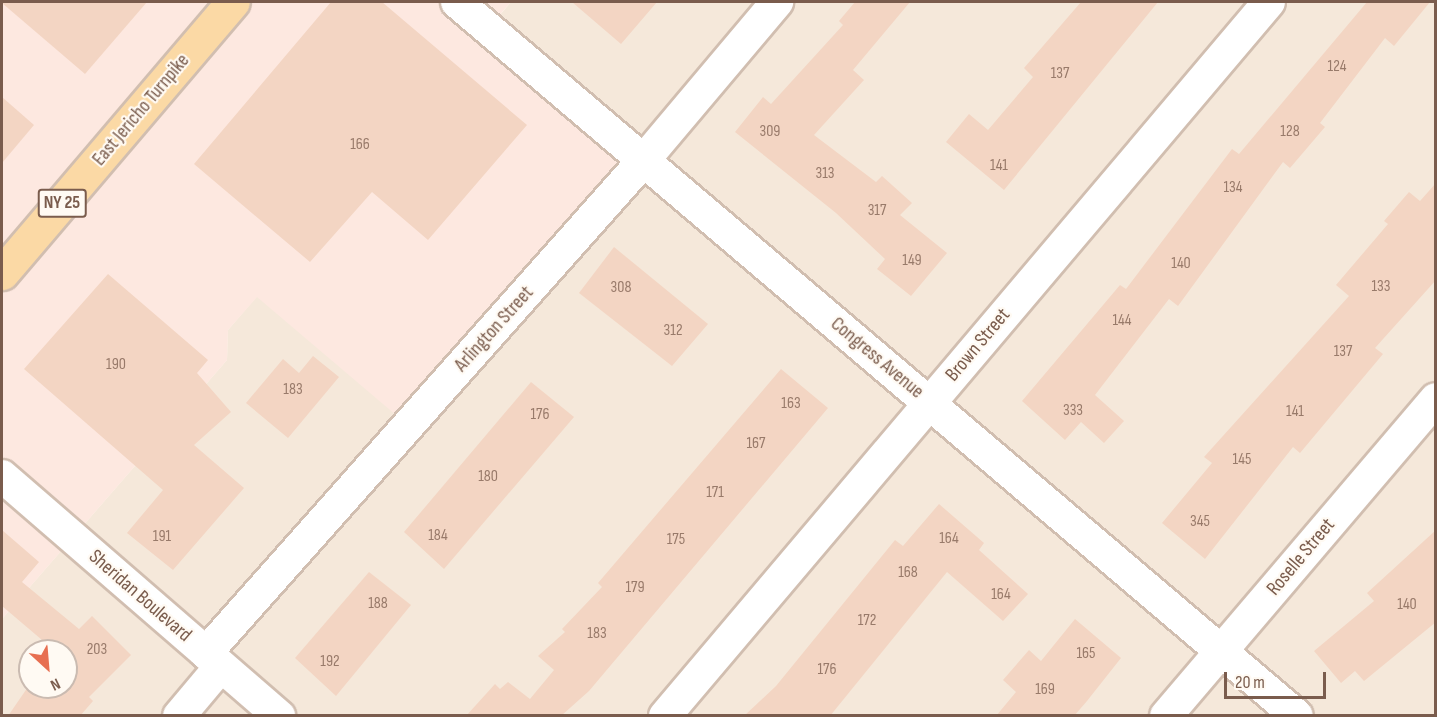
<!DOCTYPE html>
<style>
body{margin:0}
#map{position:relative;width:1437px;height:717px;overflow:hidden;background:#fdf6ec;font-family:"Sofia Sans Condensed",sans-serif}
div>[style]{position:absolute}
.residential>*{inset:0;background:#f5e8da}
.commercial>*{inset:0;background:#fde8e0}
.building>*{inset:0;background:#f3d5c3}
.roads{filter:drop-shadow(2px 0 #d1beb0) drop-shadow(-2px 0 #d1beb0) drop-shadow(0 2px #d1beb0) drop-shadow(0 -2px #d1beb0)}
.minor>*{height:32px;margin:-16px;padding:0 16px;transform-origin:16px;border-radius:16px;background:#fff}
.primary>*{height:33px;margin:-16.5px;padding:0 16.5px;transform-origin:16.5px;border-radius:16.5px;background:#fbd9a5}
span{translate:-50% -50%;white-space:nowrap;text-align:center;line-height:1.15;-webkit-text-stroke:4.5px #fffaf3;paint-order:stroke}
.number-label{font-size:16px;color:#987a6a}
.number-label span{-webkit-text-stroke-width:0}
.shield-label span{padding:2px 4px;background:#fffaf3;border:2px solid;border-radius:4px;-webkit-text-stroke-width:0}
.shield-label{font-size:18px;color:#7a5c4d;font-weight:700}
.street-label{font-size:20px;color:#7a5c4d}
.frame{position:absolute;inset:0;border:3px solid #7a5c4d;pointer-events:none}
.north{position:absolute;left:18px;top:639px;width:60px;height:60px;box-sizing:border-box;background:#fffaf3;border:2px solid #cabbb1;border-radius:50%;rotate:154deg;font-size:16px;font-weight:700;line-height:24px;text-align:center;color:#7a5c4d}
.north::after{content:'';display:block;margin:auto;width:21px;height:27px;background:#e76f51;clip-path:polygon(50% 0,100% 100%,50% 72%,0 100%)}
.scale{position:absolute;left:1224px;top:672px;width:102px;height:27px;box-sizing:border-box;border:3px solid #7a5c4d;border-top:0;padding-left:8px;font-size:18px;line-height:21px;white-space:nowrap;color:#7a5c4d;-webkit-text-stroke:4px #fffaf3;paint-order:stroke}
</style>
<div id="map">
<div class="residential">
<div style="clip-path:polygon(evenodd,511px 2px,1435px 2px,1435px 715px,2px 716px,2px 619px,227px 360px,228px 330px,511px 2px,30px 651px,66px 651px,66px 687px,30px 687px,30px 651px)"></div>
</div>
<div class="commercial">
<div style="clip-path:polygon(2px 2px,511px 2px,486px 30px,630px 154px,403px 421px,257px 297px,228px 330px,227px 360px,2px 619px)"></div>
</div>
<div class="building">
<div style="clip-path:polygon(31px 2px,147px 2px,85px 74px,2px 3px)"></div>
<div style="clip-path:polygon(331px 2px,382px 2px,527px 125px,428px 240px,372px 192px,310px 262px,194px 164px)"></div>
<div style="clip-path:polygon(572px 2px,657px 2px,621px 44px)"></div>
<div style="clip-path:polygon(855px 2px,910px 2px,853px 70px,864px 80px,814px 135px,876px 182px,882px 176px,912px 203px,900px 215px,947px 253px,911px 296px,877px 269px,885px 259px,836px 213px,735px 132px,763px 97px,771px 104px,843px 25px,839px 21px)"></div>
<div style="clip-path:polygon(1081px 2px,1158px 2px,1004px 190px,946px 142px,969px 114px,988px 130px,1033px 77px,1024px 68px)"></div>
<div style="clip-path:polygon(1367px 2px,1430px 2px,1394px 46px,1385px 38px,1320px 123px,1325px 127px,1290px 168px,1283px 162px,1178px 306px,1169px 299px,1095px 395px,1124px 421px,1104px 443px,1081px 422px,1065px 440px,1022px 401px,1120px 285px,1126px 289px,1232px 149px,1239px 154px)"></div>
<div style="clip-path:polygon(2px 97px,34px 125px,2px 163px)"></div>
<div style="clip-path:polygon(1436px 183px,1436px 280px,1375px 348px,1383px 354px,1300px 453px,1293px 447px,1205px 559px,1162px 523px,1212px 463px,1204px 457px,1349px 296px,1336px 285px,1388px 224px,1384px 221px,1409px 192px,1420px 201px)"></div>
<div style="clip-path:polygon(614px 247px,708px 324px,672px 366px,579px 293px)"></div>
<div style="clip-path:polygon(108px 274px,208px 360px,197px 373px,231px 412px,194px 445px,244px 488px,173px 570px,127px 533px,163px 490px,24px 369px)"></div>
<div style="clip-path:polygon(313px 356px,339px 377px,288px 438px,246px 403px,283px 359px,299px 373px)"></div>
<div style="clip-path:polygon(781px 369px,828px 408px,589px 691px,561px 716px,466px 716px,495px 684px,500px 689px,508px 682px,530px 699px,554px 670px,538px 656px,565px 632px,562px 629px,602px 587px,598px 583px)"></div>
<div style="clip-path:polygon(531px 382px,574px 417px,444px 569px,404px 532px)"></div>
<div style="clip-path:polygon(939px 504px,984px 543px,979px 550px,1028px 594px,1003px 621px,947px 572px,830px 716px,744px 716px,776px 686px,895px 540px,903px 546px)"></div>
<div style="clip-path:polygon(2px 530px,39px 562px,22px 582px,79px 629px,92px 616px,131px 655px,89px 697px,93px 701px,80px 716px,8px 716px,30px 684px,66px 687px,66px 651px,55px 651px,2px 606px)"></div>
<div style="clip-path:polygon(1436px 530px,1436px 622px,1364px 681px,1355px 671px,1341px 683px,1314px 651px,1374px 601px,1367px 593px)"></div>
<div style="clip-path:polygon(369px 572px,411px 605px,336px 696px,295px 658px)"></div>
<div style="clip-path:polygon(1075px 619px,1121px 658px,1087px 701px,1074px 716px,996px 716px,1016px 692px,1003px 680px,1029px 650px,1041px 661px)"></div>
</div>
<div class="roads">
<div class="minor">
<div style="left:457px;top:2px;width:1102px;rotate:40.36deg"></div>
<div style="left:2px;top:476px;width:367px;rotate:40.9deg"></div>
<div style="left:206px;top:653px;width:659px;rotate:-48.38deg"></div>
<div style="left:644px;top:160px;width:207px;rotate:-49.9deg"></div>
<div style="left:179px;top:716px;width:65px;rotate:-50deg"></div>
<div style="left:665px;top:716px;width:935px;rotate:-49.77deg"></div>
<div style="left:1166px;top:716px;width:416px;rotate:-49.6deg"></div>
</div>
<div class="primary">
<div style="left:2px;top:273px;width:356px;rotate:-49.6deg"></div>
</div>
</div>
<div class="number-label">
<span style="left:1337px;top:67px">124</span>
<span style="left:1060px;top:74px">137</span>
<span style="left:770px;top:132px">309</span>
<span style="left:1290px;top:132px">128</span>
<span style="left:360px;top:145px">166</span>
<span style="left:999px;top:166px">141</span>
<span style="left:825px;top:174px">313</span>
<span style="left:1233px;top:188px">134</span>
<span style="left:877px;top:211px">317</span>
<span style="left:912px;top:261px">149</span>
<span style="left:1181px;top:264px">140</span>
<span style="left:1381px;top:287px">133</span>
<span style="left:621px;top:288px">308</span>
<span style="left:1122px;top:321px">144</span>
<span style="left:673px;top:331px">312</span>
<span style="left:1343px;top:352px">137</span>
<span style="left:116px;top:365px">190</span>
<span style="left:293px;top:390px">183</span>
<span style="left:791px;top:404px">163</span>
<span style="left:1073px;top:411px">333</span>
<span style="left:1295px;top:412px">141</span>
<span style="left:540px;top:415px">176</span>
<span style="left:756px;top:444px">167</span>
<span style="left:1242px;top:460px">145</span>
<span style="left:488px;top:477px">180</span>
<span style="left:715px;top:493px">171</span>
<span style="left:1200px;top:522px">345</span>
<span style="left:438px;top:536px">184</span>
<span style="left:162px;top:537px">191</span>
<span style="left:949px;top:539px">164</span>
<span style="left:676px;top:540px">175</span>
<span style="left:908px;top:573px">168</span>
<span style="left:635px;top:588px">179</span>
<span style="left:1001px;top:595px">164</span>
<span style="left:378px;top:604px">188</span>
<span style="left:1407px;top:605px">140</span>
<span style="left:867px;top:621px">172</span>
<span style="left:597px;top:634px">183</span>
<span style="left:97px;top:650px">203</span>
<span style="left:1086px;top:654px">165</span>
<span style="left:330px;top:662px">192</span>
<span style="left:827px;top:670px">176</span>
<span style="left:1045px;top:690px">169</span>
</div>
<div class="shield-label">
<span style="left:62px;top:203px">NY 25</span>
</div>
<div class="street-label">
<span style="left:141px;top:110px;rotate:-50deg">East Jericho Turnpike</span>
<span style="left:494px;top:329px;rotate:-48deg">Arlington Street</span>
<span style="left:978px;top:345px;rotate:-50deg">Brown Street</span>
<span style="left:877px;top:358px;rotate:40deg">Congress Avenue</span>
<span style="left:1301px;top:557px;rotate:-50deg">Roselle Street</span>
<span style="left:140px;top:596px;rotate:41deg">Sheridan Boulevard</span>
</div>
<div class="frame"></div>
<div class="north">N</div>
<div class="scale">20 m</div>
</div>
